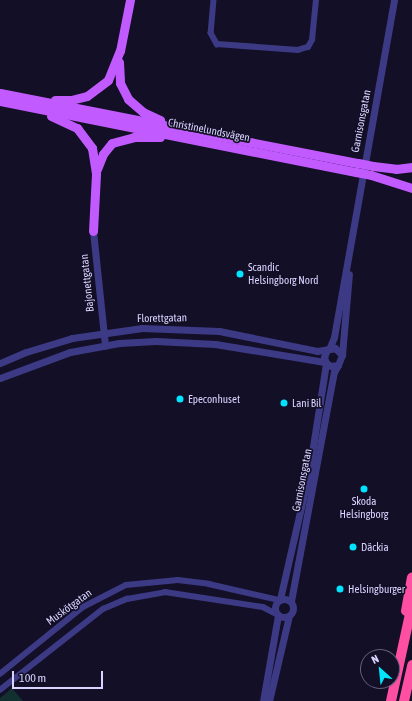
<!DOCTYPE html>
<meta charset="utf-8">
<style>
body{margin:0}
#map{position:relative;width:412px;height:701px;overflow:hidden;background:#130f26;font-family:"Asap Condensed",sans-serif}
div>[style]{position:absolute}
.green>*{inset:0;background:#12302f}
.minor>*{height:5.5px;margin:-2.75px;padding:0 2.75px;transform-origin:2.75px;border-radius:2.75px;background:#3d3a85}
.tertiary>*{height:7px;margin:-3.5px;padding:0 3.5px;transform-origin:3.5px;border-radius:3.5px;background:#3d3a85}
.tertiary>.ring{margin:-3.5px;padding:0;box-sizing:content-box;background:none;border:7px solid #3d3a85;border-radius:50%}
.primary>*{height:9px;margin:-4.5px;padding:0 4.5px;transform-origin:4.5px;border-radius:4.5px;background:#c25bff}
.motorway>*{height:10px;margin:-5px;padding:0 5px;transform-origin:5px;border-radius:5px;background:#ff4fa3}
.primary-bridge>*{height:9px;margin:-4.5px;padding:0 4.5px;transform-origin:4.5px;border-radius:4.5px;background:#c25bff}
.dots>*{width:11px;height:11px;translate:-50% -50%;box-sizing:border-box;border:2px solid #130f26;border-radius:50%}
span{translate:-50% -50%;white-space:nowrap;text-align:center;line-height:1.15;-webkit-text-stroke:3.5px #130f26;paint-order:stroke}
.street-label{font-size:11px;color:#d9d4ff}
.poi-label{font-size:11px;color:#d9d4ff}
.left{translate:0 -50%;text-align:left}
.north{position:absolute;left:360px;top:649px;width:40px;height:40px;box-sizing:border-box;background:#130f26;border:1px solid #625e7d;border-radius:50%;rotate:333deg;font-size:11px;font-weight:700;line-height:16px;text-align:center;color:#d9d4ff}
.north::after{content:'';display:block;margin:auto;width:14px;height:18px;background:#00e5ff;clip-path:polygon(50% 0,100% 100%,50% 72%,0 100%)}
.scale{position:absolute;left:12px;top:671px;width:91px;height:18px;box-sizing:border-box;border:2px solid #d9d4ff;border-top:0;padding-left:5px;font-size:12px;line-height:14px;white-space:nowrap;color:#d9d4ff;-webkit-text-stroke:3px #130f26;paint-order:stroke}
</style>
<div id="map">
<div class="green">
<div style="clip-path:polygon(12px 688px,23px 701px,0 701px,0 698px)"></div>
</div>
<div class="minor">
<div style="left:214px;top:0;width:33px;rotate:95deg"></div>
<div style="left:211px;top:33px;width:13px;rotate:61deg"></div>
<div style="left:217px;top:44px;width:81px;rotate:4.2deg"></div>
<div style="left:298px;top:50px;width:10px;rotate:-17deg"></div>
<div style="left:308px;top:47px;width:8px;rotate:-60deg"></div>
<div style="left:312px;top:40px;width:40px;rotate:-84.3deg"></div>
<div style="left:0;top:674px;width:107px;rotate:-38.9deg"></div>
<div style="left:83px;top:607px;width:48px;rotate:-27.1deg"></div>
<div style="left:126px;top:585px;width:52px;rotate:-5.5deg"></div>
<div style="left:178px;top:580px;width:31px;rotate:7deg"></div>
<div style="left:209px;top:584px;width:72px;rotate:12.9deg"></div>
<div style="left:0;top:690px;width:131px;rotate:-38.2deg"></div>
<div style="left:103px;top:609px;width:26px;rotate:-23deg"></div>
<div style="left:127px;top:599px;width:39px;rotate:-10deg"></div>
<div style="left:165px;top:592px;width:99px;rotate:8.7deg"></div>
<div style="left:263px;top:607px;width:16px;rotate:27deg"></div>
</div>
<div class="tertiary">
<div style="left:93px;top:231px;width:115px;rotate:84deg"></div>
<div style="left:329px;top:349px;width:13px;rotate:-67deg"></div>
<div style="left:334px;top:337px;width:342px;rotate:-79.9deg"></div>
<div style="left:342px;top:355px;width:81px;rotate:-85.1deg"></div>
<div style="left:0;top:363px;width:28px;rotate:-23deg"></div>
<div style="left:26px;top:352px;width:48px;rotate:-16.9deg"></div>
<div style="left:72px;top:338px;width:71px;rotate:-8.1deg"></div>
<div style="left:142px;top:328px;width:77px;rotate:2.2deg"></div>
<div style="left:219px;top:331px;width:100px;rotate:11.5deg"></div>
<div style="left:317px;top:351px;width:18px;rotate:-9deg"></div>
<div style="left:335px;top:348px;width:10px;rotate:45deg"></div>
<div style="left:342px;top:355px;width:11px;rotate:112deg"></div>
<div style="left:338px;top:365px;width:7px;rotate:172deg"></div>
<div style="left:331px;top:366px;width:6px;rotate:-149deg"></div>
<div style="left:326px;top:363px;width:6px;rotate:-108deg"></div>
<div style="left:324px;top:357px;width:8px;rotate:-67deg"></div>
<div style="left:0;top:378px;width:75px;rotate:-20.4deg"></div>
<div style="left:70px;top:352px;width:50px;rotate:-10.4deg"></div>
<div style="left:119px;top:343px;width:37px;rotate:-3deg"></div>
<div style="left:156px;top:341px;width:59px;rotate:2.9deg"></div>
<div style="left:215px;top:344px;width:111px;rotate:9.3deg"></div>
<div class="ring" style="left:275px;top:599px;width:11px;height:11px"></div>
<div style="left:280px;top:599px;width:130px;rotate:-77.1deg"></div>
<div style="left:309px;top:472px;width:110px;rotate:-81.1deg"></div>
<div style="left:291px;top:601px;width:233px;rotate:-79.4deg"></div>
<div style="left:334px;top:372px;width:8px;rotate:-60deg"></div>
<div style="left:263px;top:701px;width:87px;rotate:-80.1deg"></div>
<div style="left:269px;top:701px;width:87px;rotate:-76.8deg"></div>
</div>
<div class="primary">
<div style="left:119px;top:62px;width:21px;rotate:87deg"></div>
<div style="left:120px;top:83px;width:18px;rotate:63deg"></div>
<div style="left:128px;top:99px;width:20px;rotate:41deg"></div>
<div style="left:143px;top:112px;width:19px;rotate:25deg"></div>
<div style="left:0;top:93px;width:365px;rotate:11.1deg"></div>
<div style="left:55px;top:100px;width:16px"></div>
<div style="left:71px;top:100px;width:16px;rotate:-14deg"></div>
<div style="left:87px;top:96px;width:26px;rotate:-37deg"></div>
<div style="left:108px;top:80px;width:31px;rotate:-68deg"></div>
<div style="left:120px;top:51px;width:52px;rotate:-78.9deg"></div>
<div style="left:0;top:101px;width:363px;rotate:11.3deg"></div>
<div style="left:51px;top:116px;width:29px;rotate:25deg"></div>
<div style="left:77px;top:128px;width:25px;rotate:53deg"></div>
<div style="left:92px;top:148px;width:26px;rotate:81deg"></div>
<div style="left:96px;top:174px;width:57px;rotate:93deg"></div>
<div style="left:373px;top:166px;width:23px;rotate:7deg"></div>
<div style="left:396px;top:169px;width:16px;rotate:-7deg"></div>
<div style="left:97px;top:169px;width:16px;rotate:-68deg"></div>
<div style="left:103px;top:154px;width:14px;rotate:-51deg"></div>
<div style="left:112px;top:143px;width:23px;rotate:-15deg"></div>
<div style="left:134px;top:137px;width:26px"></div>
<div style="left:371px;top:175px;width:43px;rotate:17.6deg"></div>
</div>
<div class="motorway">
<div style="left:406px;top:611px;width:34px;rotate:-80deg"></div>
<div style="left:391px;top:701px;width:98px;rotate:-77.7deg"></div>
<div style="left:404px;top:701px;width:37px;rotate:-77deg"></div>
</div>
<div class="primary-bridge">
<div style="left:358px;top:163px;width:15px;rotate:11deg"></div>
<div style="left:356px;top:172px;width:15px;rotate:11deg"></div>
</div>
<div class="dots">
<div style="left:240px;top:274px;background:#00e5ff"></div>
<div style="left:180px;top:399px;background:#00e5ff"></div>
<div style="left:284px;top:403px;background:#00e5ff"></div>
<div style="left:364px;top:489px;background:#00e5ff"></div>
<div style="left:353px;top:547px;background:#00e5ff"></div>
<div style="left:340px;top:589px;background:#00e5ff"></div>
</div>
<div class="street-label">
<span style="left:361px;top:121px;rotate:-79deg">Garnisonsgatan</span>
<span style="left:209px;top:130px;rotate:11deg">Christinelundsvägen</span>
<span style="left:87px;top:283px;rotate:-96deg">Bajonettgatan</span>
<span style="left:162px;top:318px;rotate:-1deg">Florettgatan</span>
<span style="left:302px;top:480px;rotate:-79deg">Garnisonsgatan</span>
<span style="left:69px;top:607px;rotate:-36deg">Muskötgatan</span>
</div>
<div class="poi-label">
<span class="left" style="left:248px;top:274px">Scandic<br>Helsingborg Nord</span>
<span class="left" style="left:188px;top:399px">Epeconhuset</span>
<span class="left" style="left:292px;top:403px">Lani Bil</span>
<span style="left:364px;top:508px">Skoda<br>Helsingborg</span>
<span class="left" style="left:361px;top:547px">Däckia</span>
<span class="left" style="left:348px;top:589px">Helsingburger</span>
</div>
<div class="north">N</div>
<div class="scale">100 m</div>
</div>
